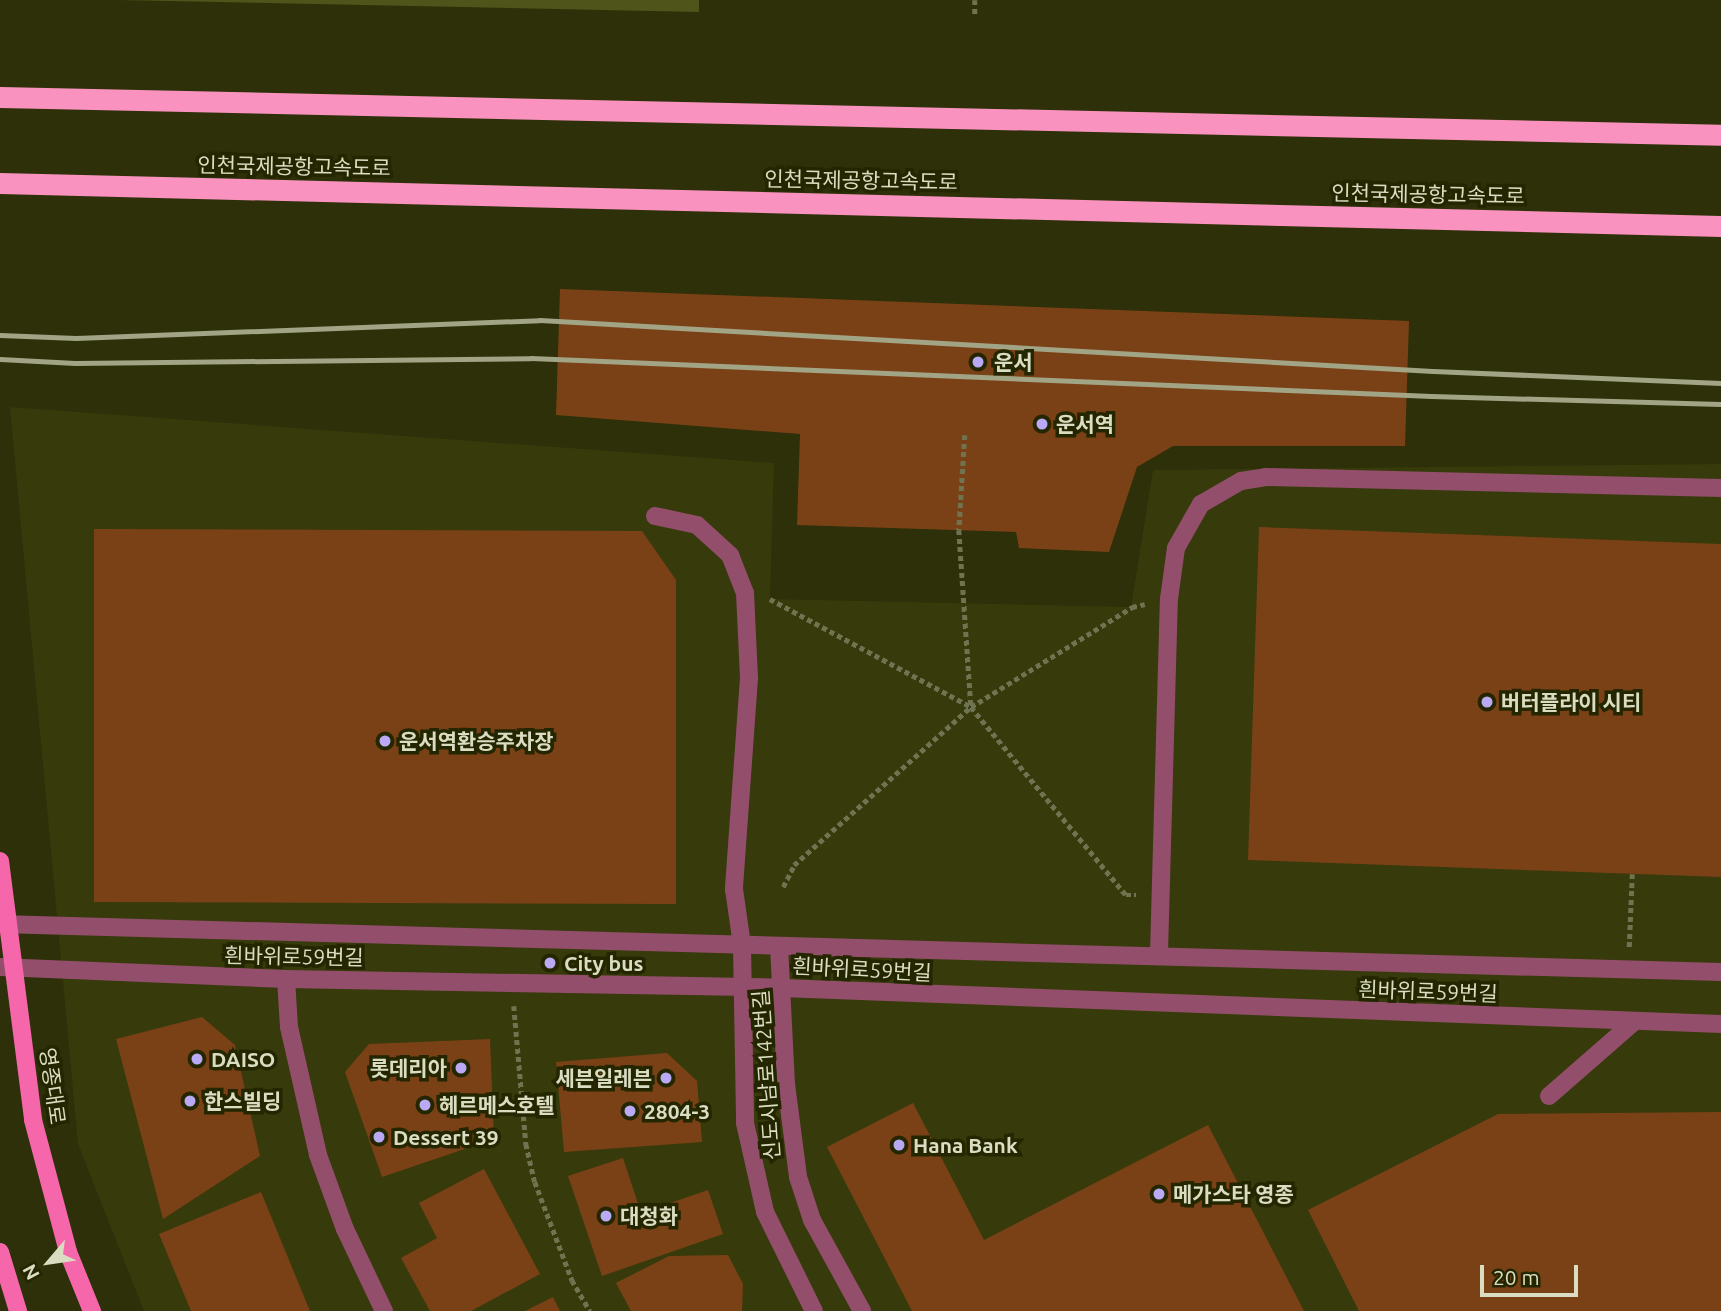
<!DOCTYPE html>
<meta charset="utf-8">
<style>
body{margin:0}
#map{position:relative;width:1721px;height:1311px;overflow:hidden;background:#2d3008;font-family:Ubuntu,"Noto Sans KR",sans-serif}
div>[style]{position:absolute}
.built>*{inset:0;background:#373a0b}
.green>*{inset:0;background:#4f541a}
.building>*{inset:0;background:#7b4116}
.path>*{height:4.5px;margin-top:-2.25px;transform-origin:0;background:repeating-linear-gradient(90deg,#707350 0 5px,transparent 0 8.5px)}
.minor>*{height:18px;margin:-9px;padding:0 9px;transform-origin:9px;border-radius:9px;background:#934e6c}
.major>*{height:18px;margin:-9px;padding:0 9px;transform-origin:9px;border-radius:9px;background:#f566aa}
.highway>*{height:21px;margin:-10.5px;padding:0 10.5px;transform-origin:10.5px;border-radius:10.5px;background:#f992be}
.rail>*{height:5px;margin:-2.5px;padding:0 2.5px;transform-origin:2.5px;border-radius:2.5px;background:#a1a485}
.dots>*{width:19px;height:19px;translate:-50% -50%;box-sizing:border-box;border:4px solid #242600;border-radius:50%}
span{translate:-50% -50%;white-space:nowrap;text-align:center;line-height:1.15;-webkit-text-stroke:7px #242600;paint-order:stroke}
.street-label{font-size:21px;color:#daddc2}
.poi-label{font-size:21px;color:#daddc2;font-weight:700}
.left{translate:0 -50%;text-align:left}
.right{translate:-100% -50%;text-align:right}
.north{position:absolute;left:14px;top:1227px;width:70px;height:70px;-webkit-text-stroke:5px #242600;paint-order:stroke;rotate:241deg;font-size:19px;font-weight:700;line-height:28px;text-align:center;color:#daddc2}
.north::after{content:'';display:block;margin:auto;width:24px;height:32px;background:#daddc2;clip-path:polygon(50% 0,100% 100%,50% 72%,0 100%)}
.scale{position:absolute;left:1480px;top:1265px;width:98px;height:32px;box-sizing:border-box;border:4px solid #daddc2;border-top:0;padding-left:9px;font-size:21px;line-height:24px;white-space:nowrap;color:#daddc2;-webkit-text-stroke:5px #242600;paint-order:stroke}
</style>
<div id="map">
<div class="built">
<div style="clip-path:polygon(10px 407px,774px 463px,770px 599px,1131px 607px,1153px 470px,1721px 464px,1721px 1311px,144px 1311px,78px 1144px)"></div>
</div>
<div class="green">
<div style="clip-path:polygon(118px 0,699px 0,699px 12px)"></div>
</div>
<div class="building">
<div style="clip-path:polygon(560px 289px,1409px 321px,1405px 446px,1173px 446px,1137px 467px,1109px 552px,1019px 548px,1016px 532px,797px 525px,800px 434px,556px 415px)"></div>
<div style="clip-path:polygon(1259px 527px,1721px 544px,1721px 877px,1248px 860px)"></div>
<div style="clip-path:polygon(94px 529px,642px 531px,676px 580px,676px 904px,94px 902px)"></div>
<div style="clip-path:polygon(202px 1017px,235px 1045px,260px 1156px,163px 1219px,116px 1039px)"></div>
<div style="clip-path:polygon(490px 1039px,494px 1139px,382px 1177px,345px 1072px,369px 1044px)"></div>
<div style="clip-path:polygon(667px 1053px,697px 1081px,702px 1142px,564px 1152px,556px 1062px)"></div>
<div style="clip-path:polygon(913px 1103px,984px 1240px,1208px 1125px,1304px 1311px,912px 1311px,827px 1147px)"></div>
<div style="clip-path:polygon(1721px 1112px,1721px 1311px,1359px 1311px,1308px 1210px,1498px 1114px)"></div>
<div style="clip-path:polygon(623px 1158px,641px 1213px,708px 1190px,723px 1234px,602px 1276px,568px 1176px)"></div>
<div style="clip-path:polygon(484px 1169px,540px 1274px,471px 1311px,430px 1311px,401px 1258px,437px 1238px,419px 1203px)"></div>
<div style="clip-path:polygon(261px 1192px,310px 1311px,191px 1311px,159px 1234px)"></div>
<div style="clip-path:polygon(728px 1255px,743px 1284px,742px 1311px,631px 1311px,616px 1283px,669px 1256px)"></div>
<div style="clip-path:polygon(553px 1297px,560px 1311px,525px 1311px)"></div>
</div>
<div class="path">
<div style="left:975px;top:0;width:14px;rotate:90deg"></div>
<div style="left:965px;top:435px;width:95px;rotate:93.6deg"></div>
<div style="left:959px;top:530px;width:176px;rotate:86.1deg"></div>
<div style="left:770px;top:599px;width:228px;rotate:28.2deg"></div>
<div style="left:971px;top:707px;width:244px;rotate:50.5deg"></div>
<div style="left:1126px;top:895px;width:10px"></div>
<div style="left:783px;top:887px;width:25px;rotate:-63deg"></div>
<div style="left:794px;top:865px;width:237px;rotate:-41.8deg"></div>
<div style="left:971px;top:707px;width:190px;rotate:-31.8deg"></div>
<div style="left:1132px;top:607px;width:13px;rotate:-13deg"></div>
<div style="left:1629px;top:947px;width:73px;rotate:-87.6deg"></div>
<div style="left:514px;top:1006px;width:139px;rotate:85deg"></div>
<div style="left:526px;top:1144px;width:39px;rotate:77deg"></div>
<div style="left:535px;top:1182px;width:105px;rotate:69.3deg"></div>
<div style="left:572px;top:1280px;width:36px;rotate:60deg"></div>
</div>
<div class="minor">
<div style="left:655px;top:516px;width:43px;rotate:12.1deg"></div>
<div style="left:697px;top:525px;width:45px;rotate:42.3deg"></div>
<div style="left:730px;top:555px;width:41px;rotate:68.5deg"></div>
<div style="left:745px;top:593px;width:85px;rotate:87.3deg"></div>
<div style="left:749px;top:678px;width:212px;rotate:94.1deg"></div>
<div style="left:734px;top:889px;width:57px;rotate:81.9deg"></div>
<div style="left:742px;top:945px;width:178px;rotate:89deg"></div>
<div style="left:745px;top:1123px;width:91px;rotate:77.3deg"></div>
<div style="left:765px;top:1212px;width:110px;rotate:63.7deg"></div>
<div style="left:0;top:924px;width:1722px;rotate:1.6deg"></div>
<div style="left:779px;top:946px;width:138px;rotate:87.1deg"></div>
<div style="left:786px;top:1084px;width:94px;rotate:82.6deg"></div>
<div style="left:798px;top:1177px;width:45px;rotate:72deg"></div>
<div style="left:812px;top:1220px;width:104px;rotate:61.2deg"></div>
<div style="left:1159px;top:953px;width:354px;rotate:-88.4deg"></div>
<div style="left:1169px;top:599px;width:51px;rotate:-82.2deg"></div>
<div style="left:1176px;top:548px;width:51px;rotate:-60.4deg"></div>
<div style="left:1201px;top:504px;width:46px;rotate:-29.9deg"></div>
<div style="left:1241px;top:481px;width:25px;rotate:-9deg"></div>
<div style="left:1266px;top:477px;width:455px;rotate:1.4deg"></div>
<div style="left:0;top:967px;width:286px;rotate:2.4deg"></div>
<div style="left:286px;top:979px;width:496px;rotate:1deg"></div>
<div style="left:782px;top:988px;width:940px;rotate:2.2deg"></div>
<div style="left:286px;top:979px;width:48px;rotate:86.4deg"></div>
<div style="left:289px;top:1027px;width:131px;rotate:77.2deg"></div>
<div style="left:318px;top:1155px;width:79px;rotate:70deg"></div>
<div style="left:345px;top:1229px;width:91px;rotate:64.6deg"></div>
<div style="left:1549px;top:1096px;width:114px;rotate:-41.1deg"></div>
</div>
<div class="major">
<div style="left:0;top:861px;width:261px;rotate:82.7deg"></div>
<div style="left:33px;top:1120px;width:137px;rotate:75.1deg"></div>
<div style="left:68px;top:1252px;width:64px;rotate:67.9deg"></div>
<div style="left:0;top:1252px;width:62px;rotate:73deg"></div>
</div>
<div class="highway">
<div style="left:0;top:97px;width:1721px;rotate:1.26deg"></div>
<div style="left:0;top:183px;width:1722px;rotate:1.43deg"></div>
</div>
<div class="rail">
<div style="left:0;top:335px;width:76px;rotate:2.3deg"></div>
<div style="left:76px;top:338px;width:464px;rotate:-2.2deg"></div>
<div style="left:540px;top:320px;width:894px;rotate:3.27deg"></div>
<div style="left:1433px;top:371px;width:288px;rotate:2.4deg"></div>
<div style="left:0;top:359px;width:75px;rotate:3.1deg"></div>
<div style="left:75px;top:363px;width:456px;rotate:-0.6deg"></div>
<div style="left:531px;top:358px;width:901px;rotate:2.42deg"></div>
<div style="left:1431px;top:396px;width:290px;rotate:1.6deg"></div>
</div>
<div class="dots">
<div style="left:978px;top:362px;background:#baaaf6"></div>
<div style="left:1042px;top:424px;background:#baaaf6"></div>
<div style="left:1487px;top:702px;background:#baaaf6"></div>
<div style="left:385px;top:741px;background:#baaaf6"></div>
<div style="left:550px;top:963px;background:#baaaf6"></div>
<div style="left:197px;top:1059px;background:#baaaf6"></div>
<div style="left:461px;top:1068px;background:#baaaf6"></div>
<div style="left:666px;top:1078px;background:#baaaf6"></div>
<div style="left:190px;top:1101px;background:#baaaf6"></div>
<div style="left:425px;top:1105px;background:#baaaf6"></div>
<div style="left:630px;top:1111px;background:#baaaf6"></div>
<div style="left:379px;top:1137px;background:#baaaf6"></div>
<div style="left:899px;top:1145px;background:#baaaf6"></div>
<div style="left:1159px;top:1194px;background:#baaaf6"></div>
<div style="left:606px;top:1216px;background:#baaaf6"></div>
</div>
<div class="street-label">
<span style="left:294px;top:166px;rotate:1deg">인천국제공항고속도로</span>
<span style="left:861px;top:180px;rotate:1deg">인천국제공항고속도로</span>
<span style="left:1428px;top:194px;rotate:1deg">인천국제공항고속도로</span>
<span style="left:294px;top:956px;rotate:1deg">흰바위로59번길</span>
<span style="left:862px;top:969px;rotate:3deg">흰바위로59번길</span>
<span style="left:1428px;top:991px;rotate:2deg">흰바위로59번길</span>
<span style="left:766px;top:1075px;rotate:-94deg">신도시남로142번길</span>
<span style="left:53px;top:1086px;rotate:82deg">영종대로</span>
</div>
<div class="poi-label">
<span class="left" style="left:994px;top:362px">운서</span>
<span class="left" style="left:1056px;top:424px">운서역</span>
<span class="left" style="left:1501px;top:702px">버터플라이 시티</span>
<span class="left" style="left:399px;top:741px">운서역환승주차장</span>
<span class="left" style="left:564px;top:963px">City bus</span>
<span class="left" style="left:211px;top:1059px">DAISO</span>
<span class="right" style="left:447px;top:1068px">롯데리아</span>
<span class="right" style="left:652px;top:1078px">세븐일레븐</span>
<span class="left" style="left:204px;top:1101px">한스빌딩</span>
<span class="left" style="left:439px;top:1105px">헤르메스호텔</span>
<span class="left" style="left:644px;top:1111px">2804-3</span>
<span class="left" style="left:393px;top:1137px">Dessert 39</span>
<span class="left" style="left:913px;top:1145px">Hana Bank</span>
<span class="left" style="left:1173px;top:1194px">메가스타 영종</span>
<span class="left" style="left:620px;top:1216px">대청화</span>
</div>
<div class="north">N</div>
<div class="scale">20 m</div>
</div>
